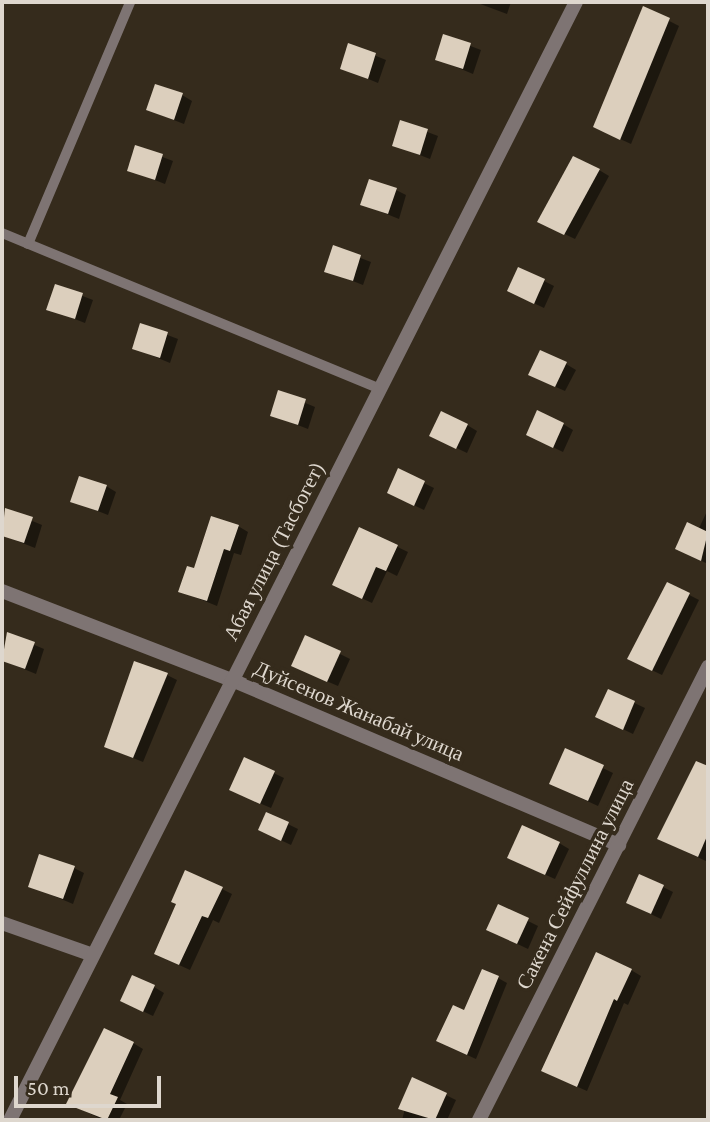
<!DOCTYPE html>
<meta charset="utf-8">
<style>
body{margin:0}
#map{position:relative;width:710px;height:1122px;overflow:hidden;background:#352b1c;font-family:"Crimson Pro",serif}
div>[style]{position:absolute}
.shadow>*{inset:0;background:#0007}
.building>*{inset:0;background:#dccfbd}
.service>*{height:10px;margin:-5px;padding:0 5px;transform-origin:5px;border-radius:5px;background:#7e7473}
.minor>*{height:14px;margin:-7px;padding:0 7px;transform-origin:7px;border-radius:7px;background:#7e7473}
span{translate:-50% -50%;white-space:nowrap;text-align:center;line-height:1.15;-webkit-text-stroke:7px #352b1c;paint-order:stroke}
.street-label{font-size:21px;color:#ded7ce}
.frame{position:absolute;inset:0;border:4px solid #ded7ce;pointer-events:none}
.scale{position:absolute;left:14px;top:1076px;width:147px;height:32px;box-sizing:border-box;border:4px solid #ded7ce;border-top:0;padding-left:9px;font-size:21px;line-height:24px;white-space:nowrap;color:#ded7ce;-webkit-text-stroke:5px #352b1c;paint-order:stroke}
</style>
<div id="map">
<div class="shadow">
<div style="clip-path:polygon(475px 2px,511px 2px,507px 14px)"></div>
<div style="clip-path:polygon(644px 8px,679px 26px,631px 144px,605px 132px)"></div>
<div style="clip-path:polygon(444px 36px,481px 50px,473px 74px,437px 59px)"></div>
<div style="clip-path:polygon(349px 45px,386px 60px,378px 83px,342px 68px)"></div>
<div style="clip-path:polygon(182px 95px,192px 101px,184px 124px,148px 110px)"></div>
<div style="clip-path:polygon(401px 122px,438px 136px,430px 159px,394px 145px)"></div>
<div style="clip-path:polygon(136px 147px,173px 161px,165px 184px,129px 170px)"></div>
<div style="clip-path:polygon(599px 170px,609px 176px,575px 239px,550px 227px)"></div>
<div style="clip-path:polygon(396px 190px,406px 195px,399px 219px,362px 204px)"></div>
<div style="clip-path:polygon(334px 248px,371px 262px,363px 285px,327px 271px)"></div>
<div style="clip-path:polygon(544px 281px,554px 286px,544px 308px,519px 296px)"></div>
<div style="clip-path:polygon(56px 286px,93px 300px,85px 323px,49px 309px)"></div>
<div style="clip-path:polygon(141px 325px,178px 339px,170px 363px,134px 348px)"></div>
<div style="clip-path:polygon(566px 364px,576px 370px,565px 391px,540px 380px)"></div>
<div style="clip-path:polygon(279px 392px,315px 407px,308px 429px,272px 415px)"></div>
<div style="clip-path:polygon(563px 424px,573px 430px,563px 452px,538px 440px)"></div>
<div style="clip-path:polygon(467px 425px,477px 431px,467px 453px,442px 441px)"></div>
<div style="clip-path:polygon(399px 471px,434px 488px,424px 510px,399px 498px)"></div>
<div style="clip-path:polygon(106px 486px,116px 492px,108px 515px,72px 501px)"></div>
<div style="clip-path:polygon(708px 509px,708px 564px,687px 554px)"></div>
<div style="clip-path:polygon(6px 510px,42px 525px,35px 548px,2px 535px)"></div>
<div style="clip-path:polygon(238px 526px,248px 532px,241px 555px,234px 553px,217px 606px,180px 591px)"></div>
<div style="clip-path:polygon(360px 529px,408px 552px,397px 576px,387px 571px,372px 603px,344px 590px)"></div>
<div style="clip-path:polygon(668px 584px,699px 600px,662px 675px,639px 664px)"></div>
<div style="clip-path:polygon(8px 634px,44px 649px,36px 674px,2px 660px)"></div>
<div style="clip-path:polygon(306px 637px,350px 659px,338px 686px,303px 671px)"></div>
<div style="clip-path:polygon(167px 675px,177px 680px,143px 762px,106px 747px)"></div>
<div style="clip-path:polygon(609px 691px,645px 708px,633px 734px,608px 722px)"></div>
<div style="clip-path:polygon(566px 750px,613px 773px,598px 806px,561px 789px)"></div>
<div style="clip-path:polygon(244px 759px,284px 778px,271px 808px,241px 795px)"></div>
<div style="clip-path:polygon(697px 763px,708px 768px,708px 862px,659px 839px)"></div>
<div style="clip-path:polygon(267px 814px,298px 829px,291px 845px,270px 835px)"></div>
<div style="clip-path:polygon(559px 843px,569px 849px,555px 879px,519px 863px)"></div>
<div style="clip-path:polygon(74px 868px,84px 873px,73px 904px,30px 886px)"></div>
<div style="clip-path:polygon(663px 887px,673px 892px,661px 919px,628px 903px)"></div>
<div style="clip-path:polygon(222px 889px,232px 894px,219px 923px,213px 920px,190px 970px,166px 959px)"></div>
<div style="clip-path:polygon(498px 906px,538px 926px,528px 949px,488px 930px)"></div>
<div style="clip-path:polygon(631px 970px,641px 976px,628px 1005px,624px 1003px,587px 1091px,553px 1076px)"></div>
<div style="clip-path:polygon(498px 978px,507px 983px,476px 1059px,447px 1046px,465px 1012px)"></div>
<div style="clip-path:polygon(154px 987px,164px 993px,153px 1016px,132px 1006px)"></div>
<div style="clip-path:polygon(133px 1043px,143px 1049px,120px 1100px,127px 1104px,119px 1120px,103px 1120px,68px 1103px)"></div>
<div style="clip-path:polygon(413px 1079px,456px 1100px,447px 1120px,402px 1120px)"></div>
</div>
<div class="building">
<div style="clip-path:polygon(643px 6px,670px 18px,620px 140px,593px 127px)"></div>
<div style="clip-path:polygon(443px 34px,471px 43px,463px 69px,435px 60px)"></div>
<div style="clip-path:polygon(348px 43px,376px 53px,368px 79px,340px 69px)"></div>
<div style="clip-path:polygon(155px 84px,183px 93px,174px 120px,146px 110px)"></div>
<div style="clip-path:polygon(400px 120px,428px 129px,420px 155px,392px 146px)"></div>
<div style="clip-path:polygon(135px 145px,163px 154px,155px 180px,127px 171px)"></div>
<div style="clip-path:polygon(573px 156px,600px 169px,564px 235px,537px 222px)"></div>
<div style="clip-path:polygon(369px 179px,397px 188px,388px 214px,360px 205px)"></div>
<div style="clip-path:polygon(333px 245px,361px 255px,353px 281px,324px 272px)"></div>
<div style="clip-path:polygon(518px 267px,545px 279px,534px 304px,507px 291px)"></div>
<div style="clip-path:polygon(55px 284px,83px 293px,75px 319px,46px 310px)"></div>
<div style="clip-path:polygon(140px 323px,168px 332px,160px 358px,132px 349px)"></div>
<div style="clip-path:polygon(540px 350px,567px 362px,555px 387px,528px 375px)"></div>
<div style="clip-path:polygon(278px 390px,306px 399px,298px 425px,270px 416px)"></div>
<div style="clip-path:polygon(537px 410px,564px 423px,553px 448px,526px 435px)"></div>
<div style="clip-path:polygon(441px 411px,468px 424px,456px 449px,429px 436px)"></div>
<div style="clip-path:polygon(398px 468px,425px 481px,414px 506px,387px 493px)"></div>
<div style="clip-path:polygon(79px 476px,107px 485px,98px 511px,70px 502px)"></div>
<div style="clip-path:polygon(5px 508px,33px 517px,24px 543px,2px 536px)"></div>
<div style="clip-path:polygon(211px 516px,239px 525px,230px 551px,224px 549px,207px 601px,178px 592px,187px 566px,194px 568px)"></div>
<div style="clip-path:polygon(687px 522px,708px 532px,701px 561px,675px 549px)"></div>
<div style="clip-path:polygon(359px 527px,398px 545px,386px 571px,376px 567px,362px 599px,332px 585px)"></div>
<div style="clip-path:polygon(667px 582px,690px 593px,652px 671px,627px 659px)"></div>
<div style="clip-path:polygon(7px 632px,35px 642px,25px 669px,2px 661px)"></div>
<div style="clip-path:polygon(305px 635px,341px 651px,327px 682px,291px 666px)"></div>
<div style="clip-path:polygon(134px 661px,168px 673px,133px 758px,104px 747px)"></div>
<div style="clip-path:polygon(608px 689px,635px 701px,623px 730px,595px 717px)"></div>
<div style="clip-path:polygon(565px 748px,604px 765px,588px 801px,549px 784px)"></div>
<div style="clip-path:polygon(244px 757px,275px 771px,260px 804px,229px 790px)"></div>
<div style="clip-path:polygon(696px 761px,708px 766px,708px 834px,698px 857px,657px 839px)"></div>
<div style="clip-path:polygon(266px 812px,289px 822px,281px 841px,258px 830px)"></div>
<div style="clip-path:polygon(522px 825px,560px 842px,545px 875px,507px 858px)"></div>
<div style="clip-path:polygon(39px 854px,75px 866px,63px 899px,28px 887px)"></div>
<div style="clip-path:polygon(185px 870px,223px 887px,208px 918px,202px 916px,179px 965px,154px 954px,176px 904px,171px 902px)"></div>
<div style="clip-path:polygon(639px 874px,664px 885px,651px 914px,626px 903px)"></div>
<div style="clip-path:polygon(498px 904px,529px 918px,517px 944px,486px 930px)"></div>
<div style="clip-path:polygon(596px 952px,632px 969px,617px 1001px,614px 999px,577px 1087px,541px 1071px)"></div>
<div style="clip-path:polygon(482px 969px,499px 976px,467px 1055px,436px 1041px,453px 1005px,464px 1010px)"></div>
<div style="clip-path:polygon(132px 975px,155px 985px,143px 1012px,120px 1001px)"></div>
<div style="clip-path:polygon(104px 1028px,134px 1042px,110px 1094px,118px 1097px,107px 1120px,66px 1104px)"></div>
<div style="clip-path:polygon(412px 1077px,447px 1093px,435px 1120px,398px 1109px)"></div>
</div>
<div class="service">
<div style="left:2px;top:233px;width:409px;rotate:22.4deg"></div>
<div style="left:28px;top:244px;width:263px;rotate:-67.1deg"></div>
</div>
<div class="minor">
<div style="left:2px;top:591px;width:247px;rotate:21.2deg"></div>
<div style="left:232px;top:680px;width:421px;rotate:23.1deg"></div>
<div style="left:2px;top:923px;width:96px;rotate:19.4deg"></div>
<div style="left:10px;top:1120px;width:1253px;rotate:-63.15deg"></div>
<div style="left:479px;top:1120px;width:508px;rotate:-63.18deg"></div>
</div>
<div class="street-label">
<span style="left:274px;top:551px;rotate:-63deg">Абая улица (Тасбогет)</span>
<span style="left:359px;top:711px;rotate:23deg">Дуйсенов Жанабай улица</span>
<span style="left:575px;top:884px;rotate:-63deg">Сакена Сейфуллина улица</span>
</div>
<div class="frame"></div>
<div class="scale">50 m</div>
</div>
